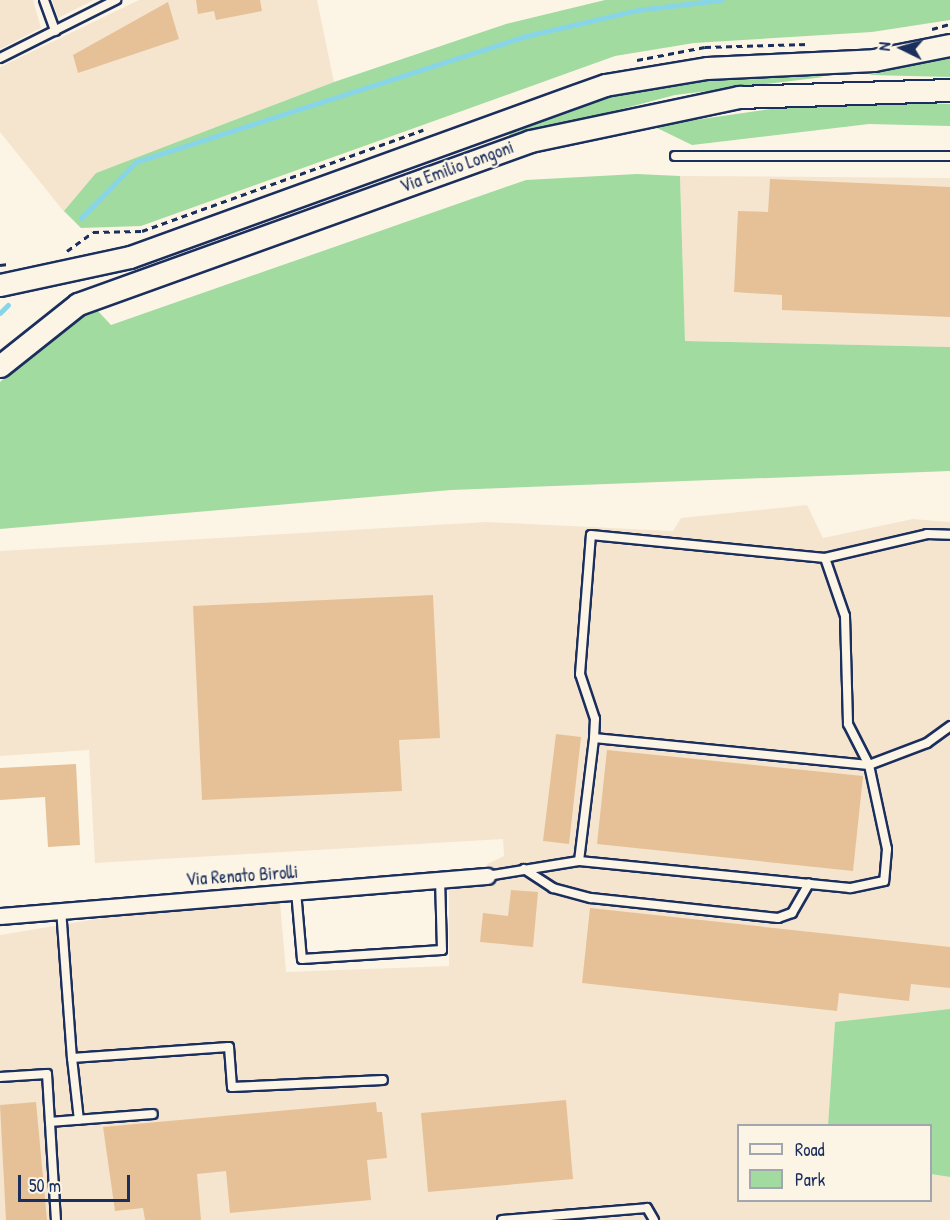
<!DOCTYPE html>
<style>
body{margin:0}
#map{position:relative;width:950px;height:1220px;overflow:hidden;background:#fcf5e5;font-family:"Patrick Hand",sans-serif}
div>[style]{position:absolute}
.built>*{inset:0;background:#f5e5ce}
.green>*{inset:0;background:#a1dba0}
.stream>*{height:4.5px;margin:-2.25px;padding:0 2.25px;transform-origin:2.25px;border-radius:2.25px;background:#88d5e7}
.building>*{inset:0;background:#e6c197}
.path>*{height:3px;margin-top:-1.5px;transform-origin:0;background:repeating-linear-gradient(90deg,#1b2f5e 0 6px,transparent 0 10.5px)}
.roads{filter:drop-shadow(2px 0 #1b2f5e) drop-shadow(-2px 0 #1b2f5e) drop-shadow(0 2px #1b2f5e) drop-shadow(0 -2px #1b2f5e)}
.lane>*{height:8px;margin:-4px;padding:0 4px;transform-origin:4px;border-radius:4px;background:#fcf5e5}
.street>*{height:15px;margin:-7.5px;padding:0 7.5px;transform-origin:7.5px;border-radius:7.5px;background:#fcf5e5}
.secondary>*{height:21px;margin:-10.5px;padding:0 10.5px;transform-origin:10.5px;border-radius:10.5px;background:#fcf5e5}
span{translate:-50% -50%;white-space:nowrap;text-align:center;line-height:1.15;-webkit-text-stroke:4.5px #fcf5e5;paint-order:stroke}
.street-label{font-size:18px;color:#1b2f5e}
.legend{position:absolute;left:737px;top:1124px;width:195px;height:78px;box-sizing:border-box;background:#fcf5e5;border:2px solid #a2a6af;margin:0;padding:8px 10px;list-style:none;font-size:18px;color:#1b2f5e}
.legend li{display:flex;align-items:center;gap:12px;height:30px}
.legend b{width:30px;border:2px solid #a2a6af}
.north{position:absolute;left:872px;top:18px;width:60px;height:60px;-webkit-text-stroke:4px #fcf5e5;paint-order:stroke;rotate:275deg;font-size:16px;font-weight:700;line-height:24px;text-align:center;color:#1b2f5e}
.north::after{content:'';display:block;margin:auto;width:21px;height:27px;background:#1b2f5e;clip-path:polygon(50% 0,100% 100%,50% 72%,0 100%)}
.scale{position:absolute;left:18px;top:1175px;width:112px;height:27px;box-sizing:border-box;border:3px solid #1b2f5e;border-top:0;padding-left:8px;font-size:18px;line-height:21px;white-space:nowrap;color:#1b2f5e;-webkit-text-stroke:4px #fcf5e5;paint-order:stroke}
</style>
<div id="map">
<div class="built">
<div style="clip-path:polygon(0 0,33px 0,41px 28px,0 49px)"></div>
<div style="clip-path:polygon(52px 0,94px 0,58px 18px)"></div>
<div style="clip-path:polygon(139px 0,317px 0,334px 82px,96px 173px,65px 213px,0 132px,0 67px)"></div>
<div style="clip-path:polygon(680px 176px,950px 178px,950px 347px,685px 341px)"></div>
<div style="clip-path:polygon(807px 505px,823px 538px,913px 519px,950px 522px,950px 1010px,835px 1022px,828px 1125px,738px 1126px,738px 1200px,930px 1200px,931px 1174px,950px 1177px,950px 1220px,0 1220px,0 935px,102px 918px,280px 902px,286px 972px,449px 966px,449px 886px,491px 886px,487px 864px,504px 856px,503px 839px,95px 863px,89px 750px,0 756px,0 551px,486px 522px,673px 531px,681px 518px)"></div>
</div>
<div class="green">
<div style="clip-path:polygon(605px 0,950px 0,950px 20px,872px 32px,694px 43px,615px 56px,141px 226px,81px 228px,64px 211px,96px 173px,334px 82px,506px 24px)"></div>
<div style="clip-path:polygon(950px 55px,950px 77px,869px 75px)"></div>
<div style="clip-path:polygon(788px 71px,824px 77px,675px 95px,507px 139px,511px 132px,597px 99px,696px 79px)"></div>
<div style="clip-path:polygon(899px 102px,950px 104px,950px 126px,869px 124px,692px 145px,653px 126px,777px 108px)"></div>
<div style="clip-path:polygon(637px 174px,680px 176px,685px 341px,950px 347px,950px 471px,451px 490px,0 529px,0 382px,64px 324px,97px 310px,111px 325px,526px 180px)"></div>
<div style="clip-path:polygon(950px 1009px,950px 1177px,931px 1174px,930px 1126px,828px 1125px,835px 1022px)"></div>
</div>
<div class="stream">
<div style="left:81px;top:218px;width:78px;rotate:-45.5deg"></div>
<div style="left:136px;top:162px;width:406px;rotate:-17.9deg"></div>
<div style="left:522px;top:37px;width:119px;rotate:-13.1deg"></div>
<div style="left:638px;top:10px;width:84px;rotate:-6.9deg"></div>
<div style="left:0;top:313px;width:11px;rotate:-45deg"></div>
</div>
<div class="building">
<div style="clip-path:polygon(196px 0,260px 0,262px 11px,216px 20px,214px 11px,198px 14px)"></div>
<div style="clip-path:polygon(168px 2px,179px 39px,78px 73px,73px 55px)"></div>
<div style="clip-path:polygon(770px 179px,950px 187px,950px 317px,782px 310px,782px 295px,734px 292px,738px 211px,768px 212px)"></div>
<div style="clip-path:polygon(433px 595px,440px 738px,399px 740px,402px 791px,202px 800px,193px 606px)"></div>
<div style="clip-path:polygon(556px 734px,581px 737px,569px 844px,543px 841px)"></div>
<div style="clip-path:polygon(607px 750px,863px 776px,853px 871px,597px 844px)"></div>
<div style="clip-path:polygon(76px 764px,80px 845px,48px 847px,45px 797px,0 800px,0 768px)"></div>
<div style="clip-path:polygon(511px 890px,538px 892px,533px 947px,480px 942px,483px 913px,508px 916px)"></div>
<div style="clip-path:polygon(590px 908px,950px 947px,950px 988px,911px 984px,909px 1001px,839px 993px,837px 1011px,582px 983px)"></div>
<div style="clip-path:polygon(566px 1100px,573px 1179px,428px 1192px,421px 1113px)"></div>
<div style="clip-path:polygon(36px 1102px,47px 1220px,6px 1220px,0 1105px)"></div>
<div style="clip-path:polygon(376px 1102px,377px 1112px,382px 1112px,387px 1158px,367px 1160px,371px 1200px,230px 1213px,226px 1171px,197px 1174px,201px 1220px,145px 1220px,143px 1208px,115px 1211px,103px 1127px)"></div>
</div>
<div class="path">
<div style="left:932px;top:29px;width:19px;rotate:-16deg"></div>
<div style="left:637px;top:60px;width:69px;rotate:-10.8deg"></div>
<div style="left:705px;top:47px;width:104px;rotate:-1.7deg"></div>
<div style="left:67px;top:251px;width:32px;rotate:-36deg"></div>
<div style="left:93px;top:232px;width:49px;rotate:-1.2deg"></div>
<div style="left:142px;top:231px;width:299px;rotate:-19.8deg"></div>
<div style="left:0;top:265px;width:8px;rotate:-7deg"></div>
</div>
<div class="roads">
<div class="lane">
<div style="left:44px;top:0;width:33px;rotate:70deg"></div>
<div style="left:0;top:58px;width:130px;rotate:-26.6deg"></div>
<div style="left:675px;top:156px;width:275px"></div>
<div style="left:825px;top:558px;width:61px;rotate:71deg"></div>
<div style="left:845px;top:616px;width:108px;rotate:88.4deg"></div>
<div style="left:848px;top:724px;width:46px;rotate:62.9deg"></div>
<div style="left:869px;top:765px;width:62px;rotate:-20.8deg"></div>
<div style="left:927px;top:743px;width:29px;rotate:-36deg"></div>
<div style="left:594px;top:738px;width:276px;rotate:5.6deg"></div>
<div style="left:869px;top:765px;width:86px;rotate:77.9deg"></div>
<div style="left:887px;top:849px;width:32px;rotate:95deg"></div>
<div style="left:884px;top:881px;width:35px;rotate:168deg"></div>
<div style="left:850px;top:888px;width:272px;rotate:-174.3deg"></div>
<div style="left:579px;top:861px;width:124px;rotate:-83deg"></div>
<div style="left:594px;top:738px;width:19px;rotate:-87deg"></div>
<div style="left:595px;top:719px;width:47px;rotate:-108.4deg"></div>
<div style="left:580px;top:674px;width:139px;rotate:-85.5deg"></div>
<div style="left:591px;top:535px;width:235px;rotate:5.6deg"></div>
<div style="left:825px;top:558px;width:105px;rotate:-13.2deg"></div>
<div style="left:927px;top:534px;width:23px;rotate:2deg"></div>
<div style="left:524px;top:869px;width:35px;rotate:33deg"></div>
<div style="left:553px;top:888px;width:39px;rotate:15deg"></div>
<div style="left:591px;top:898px;width:188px;rotate:6.1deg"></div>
<div style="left:778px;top:918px;width:15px;rotate:-20deg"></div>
<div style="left:792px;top:913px;width:34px;rotate:-60deg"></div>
<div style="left:487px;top:876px;width:93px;rotate:-9.3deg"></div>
<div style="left:296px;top:891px;width:68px;rotate:85deg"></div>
<div style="left:302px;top:959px;width:140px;rotate:-3.7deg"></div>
<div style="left:442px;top:950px;width:71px;rotate:-91.6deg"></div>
<div style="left:61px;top:909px;width:149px;rotate:85.8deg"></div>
<div style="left:72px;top:1058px;width:157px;rotate:-4deg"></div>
<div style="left:229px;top:1047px;width:40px;rotate:85.7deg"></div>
<div style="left:232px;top:1087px;width:151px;rotate:-2.7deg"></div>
<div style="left:72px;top:1058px;width:62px;rotate:83.6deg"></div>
<div style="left:0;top:1077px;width:47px;rotate:-3.7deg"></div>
<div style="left:47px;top:1074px;width:146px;rotate:86.5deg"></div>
<div style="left:50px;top:1122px;width:103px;rotate:-4.4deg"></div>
<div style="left:502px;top:1220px;width:145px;rotate:-4.7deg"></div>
<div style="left:647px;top:1208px;width:14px;rotate:60deg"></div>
</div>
<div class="street">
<div style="left:0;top:916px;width:489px;rotate:-4.7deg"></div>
</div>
<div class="secondary">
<div style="left:0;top:285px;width:133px;rotate:-12.2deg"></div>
<div style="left:130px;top:257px;width:505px;rotate:-19.91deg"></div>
<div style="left:605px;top:85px;width:103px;rotate:-9.5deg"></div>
<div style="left:707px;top:68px;width:167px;rotate:-2.7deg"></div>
<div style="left:874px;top:60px;width:77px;rotate:-11.2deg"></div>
<div style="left:0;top:366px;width:100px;rotate:-38.5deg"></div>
<div style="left:78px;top:304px;width:480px;rotate:-19.8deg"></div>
<div style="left:530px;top:141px;width:214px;rotate:-11.9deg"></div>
<div style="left:739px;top:97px;width:211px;rotate:-1.9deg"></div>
</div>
</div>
<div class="street-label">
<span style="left:457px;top:167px;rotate:-20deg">Via Emilio Longoni</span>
<span style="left:242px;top:876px;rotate:-4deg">Via Renato Birolli</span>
</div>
<ul class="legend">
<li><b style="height:8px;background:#fcf5e5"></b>Road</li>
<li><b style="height:16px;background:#a1dba0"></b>Park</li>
</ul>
<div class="north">N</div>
<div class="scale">50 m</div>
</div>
